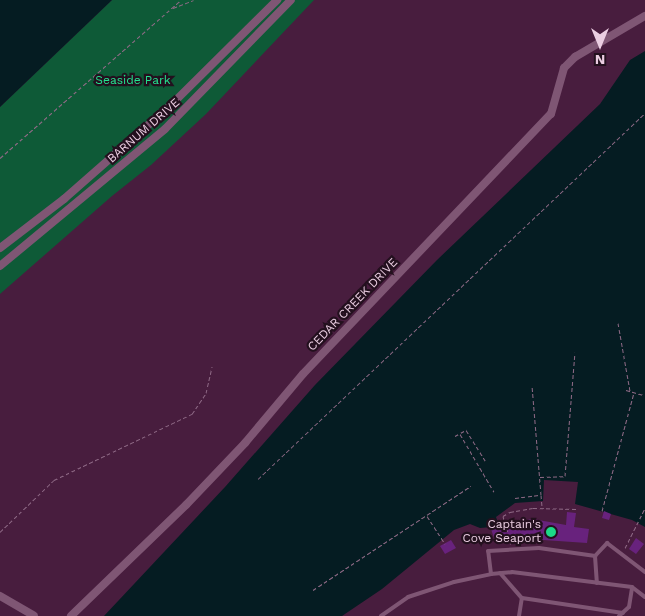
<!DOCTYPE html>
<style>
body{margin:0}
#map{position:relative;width:645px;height:616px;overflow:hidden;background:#481d3e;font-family:"Work Sans",sans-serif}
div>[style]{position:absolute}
.green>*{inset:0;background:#0e5a37}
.water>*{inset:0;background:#051c22}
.building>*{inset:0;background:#68227d}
.path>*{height:1px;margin-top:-0.5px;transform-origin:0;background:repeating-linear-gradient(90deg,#8f6a86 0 4px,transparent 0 6.5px)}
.service>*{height:4px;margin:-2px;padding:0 2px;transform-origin:2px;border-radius:2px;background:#7f5674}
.minor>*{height:8px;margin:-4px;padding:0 4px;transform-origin:4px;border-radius:4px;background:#7f5674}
.dots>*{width:14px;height:14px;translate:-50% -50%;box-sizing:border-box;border:2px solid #23101e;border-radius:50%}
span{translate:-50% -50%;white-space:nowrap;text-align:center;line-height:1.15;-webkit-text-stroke:4.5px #23101e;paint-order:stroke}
.park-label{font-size:12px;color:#24e28f}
.street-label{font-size:12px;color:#eacde1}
.poi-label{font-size:12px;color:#eacde1}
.right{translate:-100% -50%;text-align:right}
.north{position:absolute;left:575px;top:20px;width:50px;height:50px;-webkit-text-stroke:4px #23101e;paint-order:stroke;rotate:180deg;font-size:14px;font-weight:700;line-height:20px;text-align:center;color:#eacde1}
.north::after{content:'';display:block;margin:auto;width:18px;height:22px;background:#eacde1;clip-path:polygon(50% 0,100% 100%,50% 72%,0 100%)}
</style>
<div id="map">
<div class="green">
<div style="clip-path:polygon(112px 0,314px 0,206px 114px,151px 165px,112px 196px,0 294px,0 107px)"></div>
</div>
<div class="water">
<div style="clip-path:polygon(0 0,112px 0,0 107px)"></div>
<div style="clip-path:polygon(645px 51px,645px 527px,632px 520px,575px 504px,578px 482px,544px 480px,543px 501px,515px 503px,496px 517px,498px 523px,492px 527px,480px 528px,470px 524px,454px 530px,382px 589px,342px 616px,104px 616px,225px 487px,315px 385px,437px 260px,600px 104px,630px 60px)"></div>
</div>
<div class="building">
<div style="clip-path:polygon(604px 511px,611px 514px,609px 520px,602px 518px)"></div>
<div style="clip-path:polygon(567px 512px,576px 513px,574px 527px,589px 529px,587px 543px,529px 539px,529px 535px,514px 535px,495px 541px,491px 529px,501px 526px,503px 530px,514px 527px,514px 522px,533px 519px,566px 525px)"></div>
<div style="clip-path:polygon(636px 538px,644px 544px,636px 554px,629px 549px)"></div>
<div style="clip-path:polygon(451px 540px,456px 548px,445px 554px,440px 546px)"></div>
</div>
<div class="path">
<div style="left:173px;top:8px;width:22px;rotate:-21deg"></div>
<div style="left:0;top:158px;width:240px;rotate:-41.1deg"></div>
<div style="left:618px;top:323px;width:69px;rotate:80deg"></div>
<div style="left:626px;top:390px;width:19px;rotate:16deg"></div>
<div style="left:460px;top:434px;width:67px;rotate:59.6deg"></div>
<div style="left:455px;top:436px;width:13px;rotate:-29deg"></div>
<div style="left:466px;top:430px;width:39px;rotate:58deg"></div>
<div style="left:540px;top:477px;width:25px;rotate:-2deg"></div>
<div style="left:565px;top:476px;width:124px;rotate:-85.4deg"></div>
<div style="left:258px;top:479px;width:533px;rotate:-43.4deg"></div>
<div style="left:541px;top:495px;width:11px;rotate:85deg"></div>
<div style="left:515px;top:498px;width:26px;rotate:-7deg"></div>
<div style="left:541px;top:495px;width:109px;rotate:-94.7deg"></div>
<div style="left:602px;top:511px;width:123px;rotate:-74.9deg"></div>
<div style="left:427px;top:516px;width:33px;rotate:57deg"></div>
<div style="left:0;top:532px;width:75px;rotate:-43.9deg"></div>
<div style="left:54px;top:480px;width:153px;rotate:-25.6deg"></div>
<div style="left:192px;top:414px;width:25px;rotate:-56deg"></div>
<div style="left:206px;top:393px;width:27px;rotate:-77deg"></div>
<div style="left:511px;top:544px;width:29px;rotate:-106deg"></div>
<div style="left:503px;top:516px;width:8px;rotate:-30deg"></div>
<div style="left:510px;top:512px;width:23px;rotate:-10deg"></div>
<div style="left:533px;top:508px;width:43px;rotate:1.3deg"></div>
<div style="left:625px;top:548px;width:45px;rotate:-63.4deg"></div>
<div style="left:313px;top:590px;width:189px;rotate:-33.4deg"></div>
</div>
<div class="service">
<div style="left:595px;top:556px;width:27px;rotate:86deg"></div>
<div style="left:500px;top:573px;width:33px;rotate:49deg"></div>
<div style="left:491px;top:574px;width:21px;rotate:-5deg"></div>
<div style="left:512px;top:572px;width:121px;rotate:7.1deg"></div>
<div style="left:632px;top:587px;width:16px;rotate:38deg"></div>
<div style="left:381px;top:616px;width:33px;rotate:-35deg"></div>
<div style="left:408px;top:597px;width:48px;rotate:-18.1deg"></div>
<div style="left:454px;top:582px;width:38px;rotate:-12deg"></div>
<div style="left:491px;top:574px;width:23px;rotate:-97deg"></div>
<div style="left:488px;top:551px;width:51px;rotate:-3.4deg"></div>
<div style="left:539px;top:548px;width:57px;rotate:8.1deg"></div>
<div style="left:595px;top:556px;width:18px;rotate:-47deg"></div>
<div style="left:607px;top:543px;width:48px;rotate:37.3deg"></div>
<div style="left:519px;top:616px;width:18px;rotate:-81deg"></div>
<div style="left:522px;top:598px;width:102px;rotate:8.4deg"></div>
<div style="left:619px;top:616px;width:13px;rotate:-42deg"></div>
<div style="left:629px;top:607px;width:20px;rotate:-81deg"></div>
</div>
<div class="minor">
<div style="left:0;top:248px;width:81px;rotate:-37.4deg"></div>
<div style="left:64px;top:199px;width:141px;rotate:-41.3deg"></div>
<div style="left:170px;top:106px;width:151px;rotate:-44.7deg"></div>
<div style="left:0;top:266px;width:214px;rotate:-39.7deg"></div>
<div style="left:165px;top:129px;width:180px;rotate:-45.7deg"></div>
<div style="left:0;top:596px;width:39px;rotate:30deg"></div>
<div style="left:71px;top:616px;width:160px;rotate:-44deg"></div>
<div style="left:186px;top:505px;width:86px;rotate:-46.4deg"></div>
<div style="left:245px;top:443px;width:90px;rotate:-50deg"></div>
<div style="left:303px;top:374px;width:359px;rotate:-46.4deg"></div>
<div style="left:551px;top:114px;width:48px;rotate:-74.2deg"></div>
<div style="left:564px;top:68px;width:16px;rotate:-45deg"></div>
<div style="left:575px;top:57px;width:81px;rotate:-30.4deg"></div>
</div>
<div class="dots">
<div style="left:551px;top:532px;background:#1cd988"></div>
</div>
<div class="park-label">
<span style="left:133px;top:81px">Seaside Park</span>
</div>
<div class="street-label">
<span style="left:144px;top:131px;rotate:-41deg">BARNUM DRIVE</span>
<span style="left:353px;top:305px;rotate:-46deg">CEDAR CREEK DRIVE</span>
</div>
<div class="poi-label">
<span class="right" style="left:541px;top:532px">Captain's<br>Cove Seaport</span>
</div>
<div class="north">N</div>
</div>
